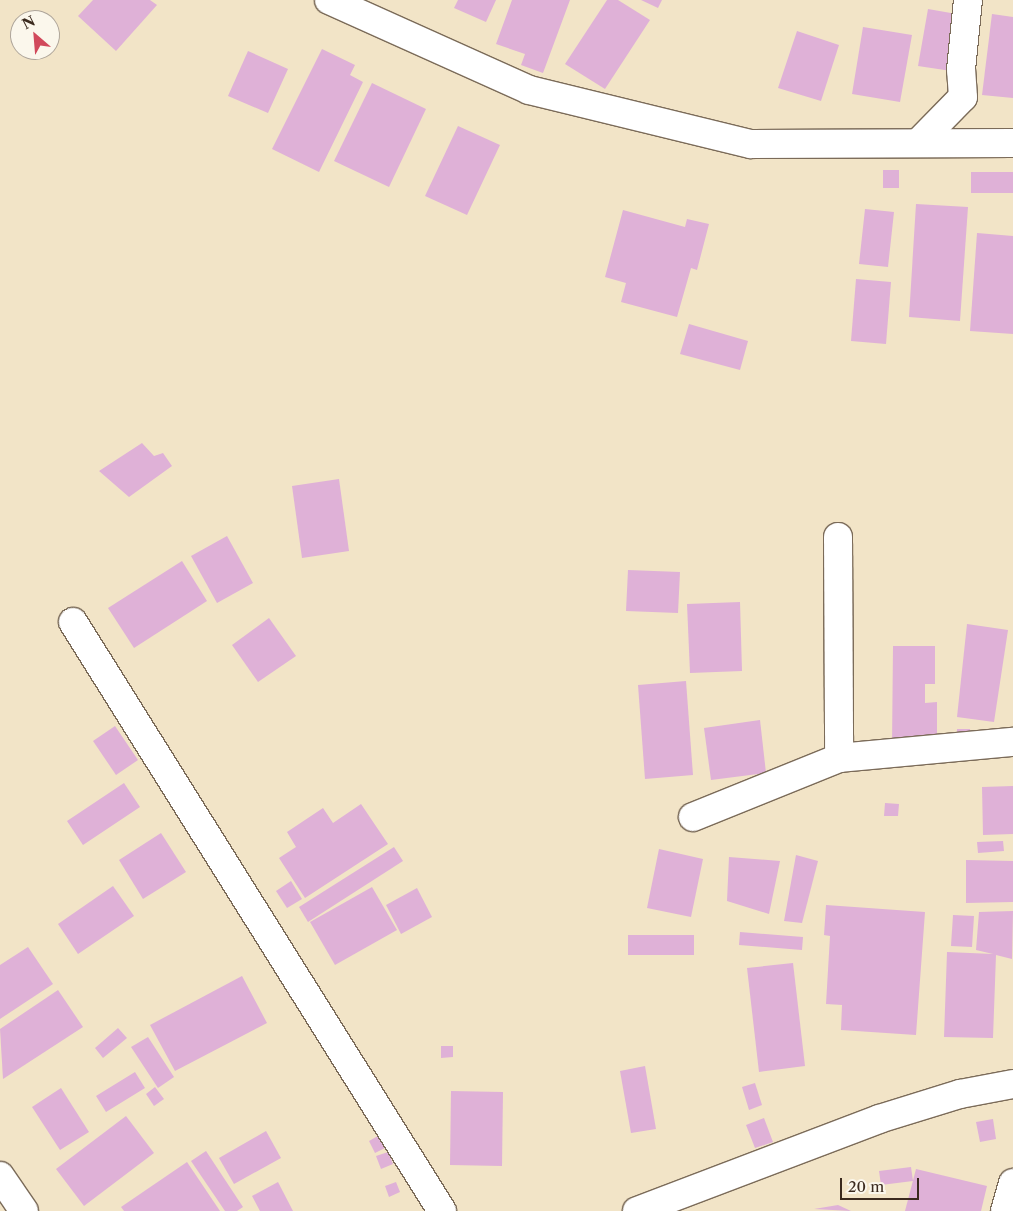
<!DOCTYPE html>
<style>
body{margin:0}
#map{position:relative;width:1013px;height:1211px;overflow:hidden;background:#f2e4c7;font-family:"Libre Caslon Text",serif}
div>[style]{position:absolute}
.building>*{inset:0;background:#dfb1d7}
.roads{filter:drop-shadow(1px 0 #7b6b59) drop-shadow(-1px 0 #7b6b59) drop-shadow(0 1px #7b6b59) drop-shadow(0 -1px #7b6b59)}
.minor>*{height:28px;margin:-14px;padding:0 14px;transform-origin:14px;border-radius:14px;background:#fff}
span{translate:-50% -50%;white-space:nowrap;text-align:center;line-height:1.15;-webkit-text-stroke:4px #fbf7ec;paint-order:stroke}
.north{position:absolute;left:10px;top:10px;width:50px;height:50px;box-sizing:border-box;background:#fbf7ec;border:1px solid #aea59a;border-radius:50%;rotate:333deg;font-size:14px;font-weight:700;line-height:20px;text-align:center;color:#3b2a1e}
.north::after{content:'';display:block;margin:auto;width:18px;height:22px;background:#d1495b;clip-path:polygon(50% 0,100% 100%,50% 72%,0 100%)}
.scale{position:absolute;left:840px;top:1178px;width:79px;height:22px;box-sizing:border-box;border:2px solid #3b2a1e;border-top:0;padding-left:6px;font-size:15px;line-height:18px;white-space:nowrap;color:#3b2a1e;-webkit-text-stroke:4px #fbf7ec;paint-order:stroke}
</style>
<div id="map">
<div class="building">
<div style="clip-path:polygon(93px 0,150px 0,157px 5px,116px 51px,78px 16px)"></div>
<div style="clip-path:polygon(458px 0,496px 0,486px 22px,454px 8px)"></div>
<div style="clip-path:polygon(512px 0,570px 0,543px 73px,521px 65px,525px 54px,496px 44px)"></div>
<div style="clip-path:polygon(607px 0,618px 0,650px 20px,605px 89px,565px 64px)"></div>
<div style="clip-path:polygon(641px 0,662px 0,658px 8px)"></div>
<div style="clip-path:polygon(928px 9px,968px 16px,958px 72px,918px 66px)"></div>
<div style="clip-path:polygon(992px 14px,1013px 17px,1013px 98px,982px 95px)"></div>
<div style="clip-path:polygon(863px 27px,912px 35px,900px 102px,852px 94px)"></div>
<div style="clip-path:polygon(797px 31px,839px 45px,821px 101px,778px 88px)"></div>
<div style="clip-path:polygon(322px 49px,355px 65px,350px 75px,363px 82px,319px 172px,272px 149px)"></div>
<div style="clip-path:polygon(248px 51px,288px 69px,268px 113px,228px 96px)"></div>
<div style="clip-path:polygon(372px 83px,426px 109px,389px 187px,334px 161px)"></div>
<div style="clip-path:polygon(458px 126px,500px 145px,467px 215px,425px 196px)"></div>
<div style="clip-path:polygon(883px 170px,899px 170px,899px 188px,883px 188px)"></div>
<div style="clip-path:polygon(971px 172px,1013px 172px,1013px 193px,971px 193px)"></div>
<div style="clip-path:polygon(916px 204px,968px 207px,960px 321px,909px 317px)"></div>
<div style="clip-path:polygon(865px 209px,894px 212px,888px 267px,859px 264px)"></div>
<div style="clip-path:polygon(623px 210px,685px 227px,687px 219px,709px 224px,697px 270px,691px 268px,677px 317px,621px 302px,626px 283px,605px 277px)"></div>
<div style="clip-path:polygon(977px 233px,1013px 236px,1013px 334px,970px 331px)"></div>
<div style="clip-path:polygon(856px 279px,891px 282px,886px 344px,851px 341px)"></div>
<div style="clip-path:polygon(689px 324px,748px 341px,740px 370px,680px 354px)"></div>
<div style="clip-path:polygon(142px 443px,154px 456px,163px 453px,172px 466px,129px 497px,99px 471px)"></div>
<div style="clip-path:polygon(339px 479px,349px 551px,302px 558px,292px 486px)"></div>
<div style="clip-path:polygon(227px 536px,253px 583px,217px 603px,191px 556px)"></div>
<div style="clip-path:polygon(182px 561px,207px 601px,134px 648px,108px 608px)"></div>
<div style="clip-path:polygon(628px 570px,680px 572px,678px 613px,626px 611px)"></div>
<div style="clip-path:polygon(740px 602px,742px 671px,690px 673px,687px 604px)"></div>
<div style="clip-path:polygon(269px 618px,296px 656px,258px 682px,232px 645px)"></div>
<div style="clip-path:polygon(967px 624px,1008px 630px,994px 722px,957px 717px)"></div>
<div style="clip-path:polygon(893px 646px,935px 646px,935px 684px,925px 684px,925px 703px,937px 702px,937px 744px,892px 745px)"></div>
<div style="clip-path:polygon(686px 681px,693px 775px,645px 779px,638px 685px)"></div>
<div style="clip-path:polygon(760px 720px,766px 773px,711px 780px,704px 728px)"></div>
<div style="clip-path:polygon(115px 726px,138px 760px,116px 775px,93px 741px)"></div>
<div style="clip-path:polygon(957px 729px,970px 729px,971px 741px,957px 741px)"></div>
<div style="clip-path:polygon(124px 783px,140px 807px,83px 845px,67px 821px)"></div>
<div style="clip-path:polygon(1013px 786px,1013px 834px,983px 835px,982px 787px)"></div>
<div style="clip-path:polygon(885px 803px,899px 804px,898px 816px,884px 816px)"></div>
<div style="clip-path:polygon(361px 804px,388px 844px,305px 898px,279px 858px,296px 847px,287px 832px,323px 808px,333px 823px)"></div>
<div style="clip-path:polygon(161px 833px,186px 872px,143px 899px,119px 860px)"></div>
<div style="clip-path:polygon(1003px 841px,1004px 851px,978px 853px,977px 842px)"></div>
<div style="clip-path:polygon(394px 847px,403px 861px,308px 922px,299px 907px)"></div>
<div style="clip-path:polygon(659px 849px,703px 859px,691px 917px,647px 908px)"></div>
<div style="clip-path:polygon(796px 855px,818px 861px,802px 923px,784px 921px)"></div>
<div style="clip-path:polygon(729px 857px,780px 861px,769px 914px,727px 901px)"></div>
<div style="clip-path:polygon(966px 860px,1013px 861px,1013px 902px,966px 903px)"></div>
<div style="clip-path:polygon(291px 881px,302px 899px,287px 908px,276px 891px)"></div>
<div style="clip-path:polygon(113px 886px,134px 916px,78px 954px,58px 924px)"></div>
<div style="clip-path:polygon(372px 887px,397px 930px,335px 965px,310px 922px)"></div>
<div style="clip-path:polygon(417px 888px,432px 917px,401px 934px,386px 905px)"></div>
<div style="clip-path:polygon(826px 905px,925px 912px,916px 1035px,841px 1030px,842px 1005px,826px 1004px,830px 936px,824px 935px)"></div>
<div style="clip-path:polygon(1013px 911px,1012px 959px,996px 955px,993px 1038px,944px 1037px,947px 952px,993px 954px,976px 950px,979px 912px)"></div>
<div style="clip-path:polygon(953px 915px,974px 916px,972px 947px,951px 946px)"></div>
<div style="clip-path:polygon(740px 932px,803px 937px,802px 950px,739px 945px)"></div>
<div style="clip-path:polygon(628px 935px,694px 935px,694px 955px,628px 955px)"></div>
<div style="clip-path:polygon(28px 947px,53px 984px,0 1019px,0 965px)"></div>
<div style="clip-path:polygon(793px 963px,805px 1066px,759px 1072px,747px 968px)"></div>
<div style="clip-path:polygon(242px 976px,267px 1023px,175px 1071px,150px 1025px)"></div>
<div style="clip-path:polygon(58px 990px,83px 1027px,3px 1079px,0 1029px)"></div>
<div style="clip-path:polygon(118px 1028px,127px 1038px,103px 1058px,95px 1048px)"></div>
<div style="clip-path:polygon(148px 1037px,174px 1077px,158px 1088px,131px 1047px)"></div>
<div style="clip-path:polygon(441px 1046px,453px 1046px,453px 1057px,441px 1058px)"></div>
<div style="clip-path:polygon(645px 1066px,656px 1129px,631px 1133px,620px 1071px)"></div>
<div style="clip-path:polygon(135px 1072px,145px 1088px,106px 1112px,96px 1096px)"></div>
<div style="clip-path:polygon(755px 1083px,762px 1105px,749px 1110px,742px 1087px)"></div>
<div style="clip-path:polygon(155px 1087px,164px 1099px,154px 1106px,146px 1094px)"></div>
<div style="clip-path:polygon(61px 1088px,89px 1132px,60px 1150px,32px 1107px)"></div>
<div style="clip-path:polygon(451px 1091px,503px 1092px,502px 1166px,450px 1165px)"></div>
<div style="clip-path:polygon(126px 1116px,154px 1153px,84px 1206px,56px 1169px)"></div>
<div style="clip-path:polygon(764px 1118px,773px 1142px,755px 1148px,746px 1125px)"></div>
<div style="clip-path:polygon(993px 1119px,996px 1139px,980px 1142px,976px 1122px)"></div>
<div style="clip-path:polygon(266px 1131px,281px 1158px,234px 1184px,219px 1158px)"></div>
<div style="clip-path:polygon(378px 1136px,385px 1148px,375px 1153px,369px 1141px)"></div>
<div style="clip-path:polygon(206px 1151px,243px 1207px,237px 1211px,225px 1211px,191px 1161px)"></div>
<div style="clip-path:polygon(388px 1152px,393px 1164px,381px 1169px,376px 1156px)"></div>
<div style="clip-path:polygon(187px 1162px,220px 1211px,124px 1211px,121px 1207px)"></div>
<div style="clip-path:polygon(911px 1167px,913px 1181px,881px 1185px,879px 1171px)"></div>
<div style="clip-path:polygon(916px 1169px,987px 1186px,981px 1211px,905px 1211px)"></div>
<div style="clip-path:polygon(278px 1182px,293px 1211px,260px 1211px,252px 1196px)"></div>
<div style="clip-path:polygon(396px 1182px,400px 1192px,389px 1197px,385px 1186px)"></div>
<div style="clip-path:polygon(838px 1205px,851px 1211px,814px 1209px)"></div>
</div>
<div class="roads">
<div class="minor">
<div style="left:329px;top:0;width:219px;rotate:24.2deg"></div>
<div style="left:529px;top:90px;width:228px;rotate:13.7deg"></div>
<div style="left:751px;top:144px;width:262px;rotate:-0.2deg"></div>
<div style="left:918px;top:143px;width:64px;rotate:-45.6deg"></div>
<div style="left:963px;top:97px;width:27px;rotate:-94deg"></div>
<div style="left:961px;top:70px;width:70px;rotate:-84.3deg"></div>
<div style="left:838px;top:537px;width:221px;rotate:89.7deg"></div>
<div style="left:73px;top:622px;width:695px;rotate:57.93deg"></div>
<div style="left:693px;top:817px;width:157px;rotate:-22deg"></div>
<div style="left:839px;top:758px;width:175px;rotate:-5.3deg"></div>
<div style="left:0;top:1176px;width:42px;rotate:55.6deg"></div>
<div style="left:637px;top:1211px;width:259px;rotate:-20.8deg"></div>
<div style="left:879px;top:1119px;width:85px;rotate:-17.2deg"></div>
<div style="left:960px;top:1094px;width:54px;rotate:-10.7deg"></div>
<div style="left:1005px;top:1211px;width:29px;rotate:-74deg"></div>
</div>
</div>
<div class="north">N</div>
<div class="scale">20 m</div>
</div>
